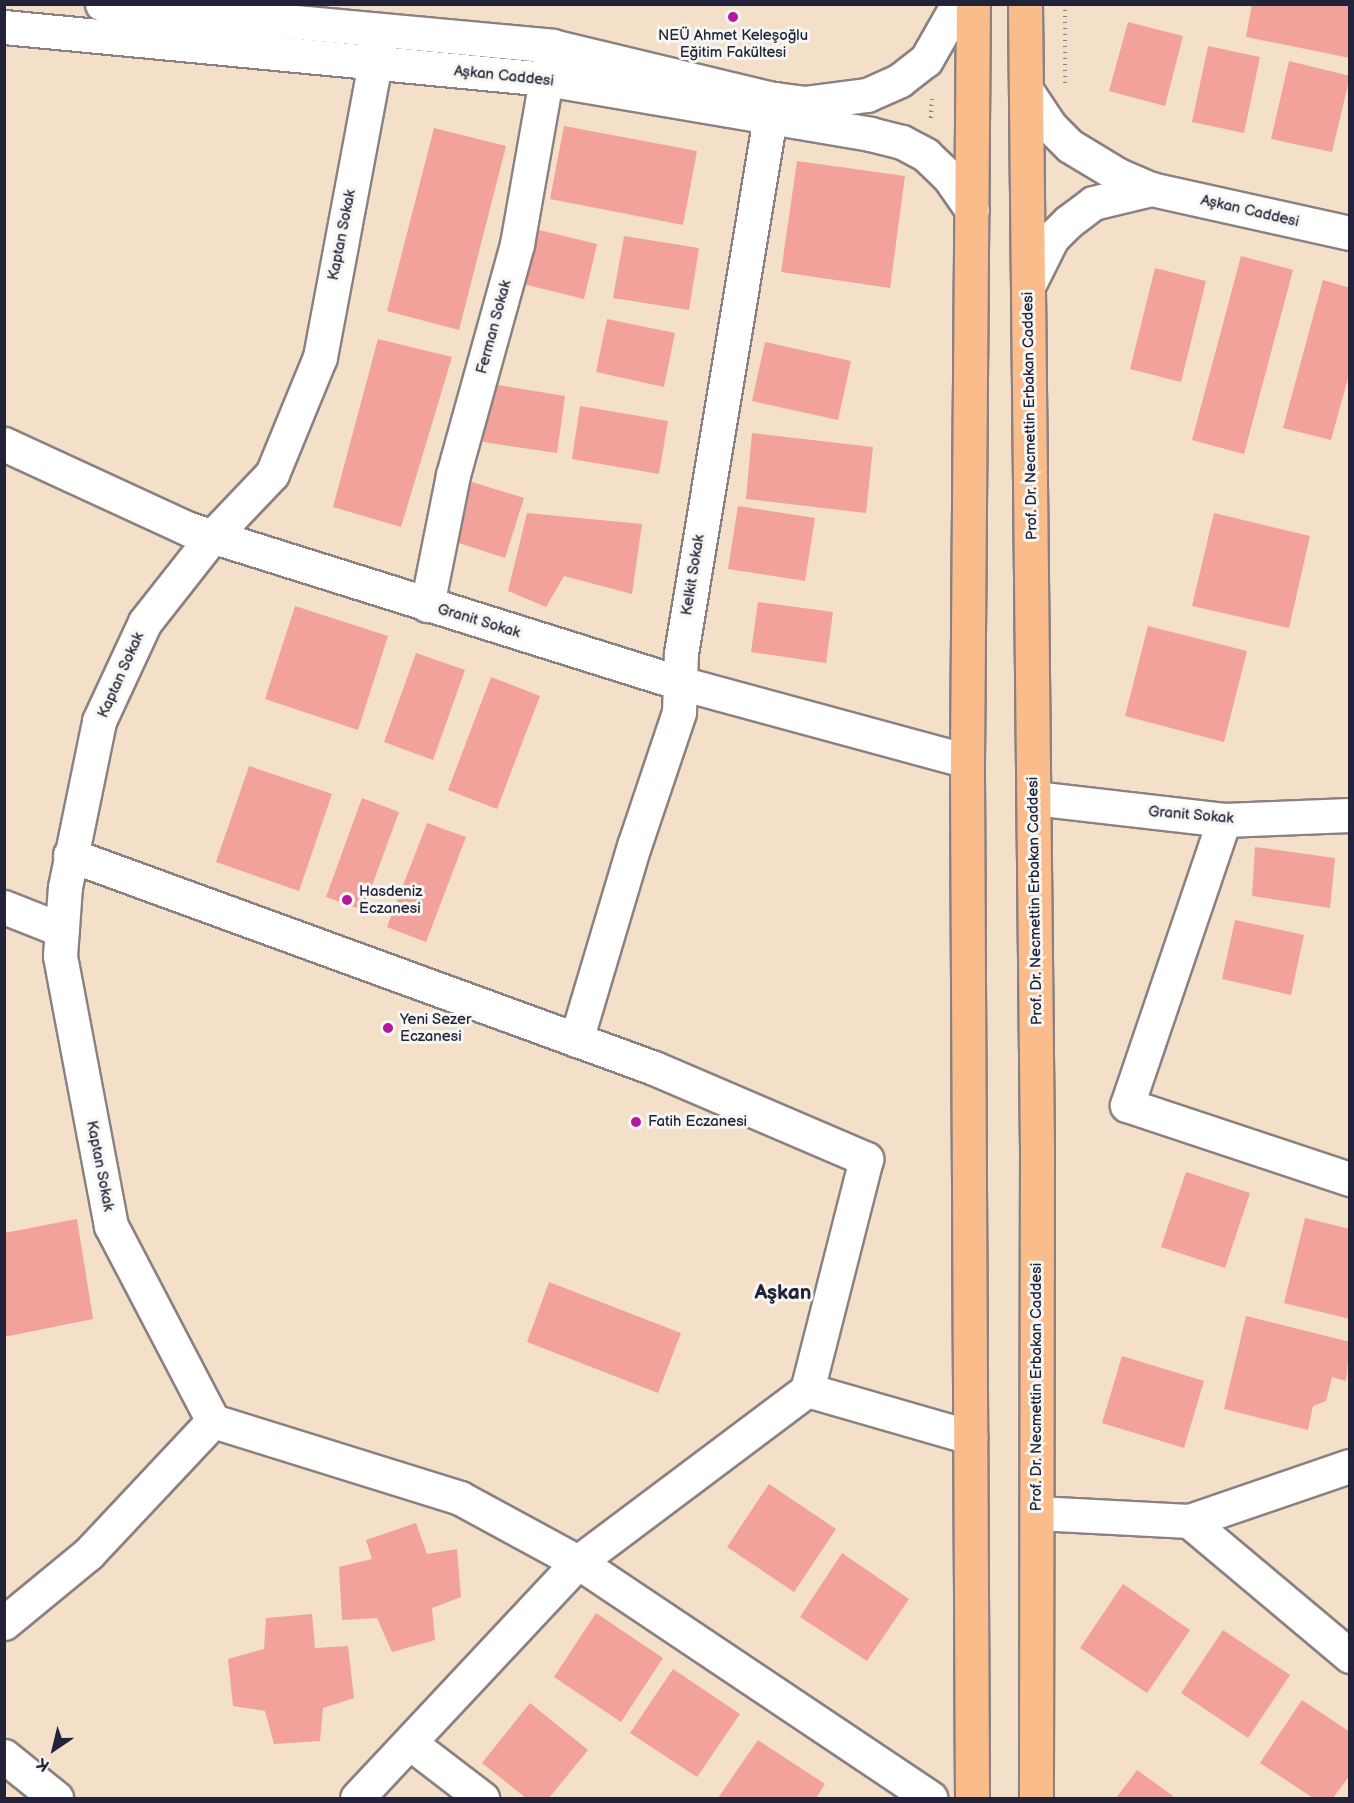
<!DOCTYPE html>
<meta charset="utf-8">
<style>
body{margin:0}
#map{position:relative;width:1354px;height:1803px;overflow:hidden;background:#f4e0c8;font-family:"Balsamiq Sans",sans-serif}
div>[style]{position:absolute}
.building>*{inset:0;background:#f2a19b}
.path>*{height:4px;margin-top:-2px;transform-origin:0;background:repeating-linear-gradient(90deg,#8b8182 0 1.5px,transparent 0 6px)}
.roads{filter:drop-shadow(2px 0 #8b8182) drop-shadow(-2px 0 #8b8182) drop-shadow(0 2px #8b8182) drop-shadow(0 -2px #8b8182)}
.minor>*{height:33px;margin:-16.5px;padding:0 16.5px;transform-origin:16.5px;border-radius:16.5px;background:#fff}
.tertiary>*{height:33px;margin:-16.5px;padding:0 16.5px;transform-origin:16.5px;border-radius:16.5px;background:#fff}
.primary>*{height:33px;margin:-16.5px;padding:0 16.5px;transform-origin:16.5px;border-radius:16.5px;background:#fabc8b}
.dots>*{width:16px;height:16px;translate:-50% -50%;box-sizing:border-box;border:3px solid #f6f6f2;border-radius:50%}
span{translate:-50% -50%;white-space:nowrap;text-align:center;line-height:1.15;-webkit-text-stroke:6px #f6f6f2;paint-order:stroke}
.poi-label{font-size:15px;color:#22223b}
.left{translate:0 -50%;text-align:left}
.street-label{font-size:15px;color:#22223b}
.district-label{font-size:21px;color:#22223b;font-weight:700}
.frame{position:absolute;inset:0;border:6px solid #22223b;pointer-events:none}
.north{position:absolute;left:24px;top:1719px;width:60px;height:60px;-webkit-text-stroke:4px #f6f6f2;paint-order:stroke;rotate:215deg;font-size:16px;font-weight:700;line-height:24px;text-align:center;color:#22223b}
.north::after{content:'';display:block;margin:auto;width:21px;height:27px;background:#22223b;clip-path:polygon(50% 0,100% 100%,50% 72%,0 100%)}
</style>
<div id="map">
<div class="building">
<div style="clip-path:polygon(1252px 4px,1350px 4px,1350px 58px,1246px 37px)"></div>
<div style="clip-path:polygon(1128px 22px,1183px 36px,1165px 106px,1109px 91px)"></div>
<div style="clip-path:polygon(1208px 46px,1260px 57px,1244px 133px,1192px 122px)"></div>
<div style="clip-path:polygon(1289px 61px,1350px 76px,1332px 152px,1271px 139px)"></div>
<div style="clip-path:polygon(564px 126px,697px 151px,683px 225px,550px 199px)"></div>
<div style="clip-path:polygon(434px 128px,506px 146px,459px 330px,387px 311px)"></div>
<div style="clip-path:polygon(797px 161px,905px 176px,890px 288px,781px 272px)"></div>
<div style="clip-path:polygon(531px 228px,597px 244px,584px 299px,519px 283px)"></div>
<div style="clip-path:polygon(624px 236px,699px 248px,689px 310px,613px 298px)"></div>
<div style="clip-path:polygon(1241px 256px,1293px 270px,1244px 454px,1192px 440px)"></div>
<div style="clip-path:polygon(1155px 268px,1206px 281px,1181px 382px,1130px 369px)"></div>
<div style="clip-path:polygon(1323px 280px,1350px 288px,1350px 371px,1331px 440px,1283px 428px)"></div>
<div style="clip-path:polygon(607px 319px,675px 333px,664px 387px,596px 372px)"></div>
<div style="clip-path:polygon(378px 339px,452px 357px,401px 527px,333px 507px)"></div>
<div style="clip-path:polygon(765px 342px,851px 361px,838px 420px,752px 401px)"></div>
<div style="clip-path:polygon(491px 384px,565px 396px,557px 453px,483px 442px)"></div>
<div style="clip-path:polygon(580px 406px,668px 421px,659px 474px,572px 459px)"></div>
<div style="clip-path:polygon(752px 433px,873px 447px,866px 513px,746px 499px)"></div>
<div style="clip-path:polygon(472px 482px,524px 498px,505px 558px,453px 541px)"></div>
<div style="clip-path:polygon(738px 506px,815px 518px,805px 581px,728px 569px)"></div>
<div style="clip-path:polygon(527px 513px,642px 524px,632px 594px,564px 576px,546px 607px,508px 591px)"></div>
<div style="clip-path:polygon(1214px 513px,1310px 536px,1289px 628px,1192px 606px)"></div>
<div style="clip-path:polygon(758px 602px,833px 612px,826px 663px,751px 652px)"></div>
<div style="clip-path:polygon(295px 606px,388px 636px,358px 730px,265px 699px)"></div>
<div style="clip-path:polygon(1148px 626px,1247px 651px,1224px 742px,1125px 716px)"></div>
<div style="clip-path:polygon(416px 653px,465px 670px,433px 760px,384px 742px)"></div>
<div style="clip-path:polygon(491px 677px,540px 696px,497px 809px,448px 790px)"></div>
<div style="clip-path:polygon(249px 766px,332px 794px,299px 891px,216px 862px)"></div>
<div style="clip-path:polygon(362px 798px,399px 812px,363px 910px,326px 897px)"></div>
<div style="clip-path:polygon(427px 823px,466px 837px,426px 942px,387px 927px)"></div>
<div style="clip-path:polygon(1255px 847px,1335px 858px,1330px 908px,1252px 896px)"></div>
<div style="clip-path:polygon(1235px 920px,1304px 935px,1291px 995px,1222px 979px)"></div>
<div style="clip-path:polygon(1186px 1172px,1250px 1193px,1225px 1268px,1161px 1247px)"></div>
<div style="clip-path:polygon(1305px 1218px,1350px 1229px,1350px 1319px,1284px 1303px)"></div>
<div style="clip-path:polygon(77px 1219px,93px 1319px,4px 1337px,4px 1233px)"></div>
<div style="clip-path:polygon(549px 1282px,681px 1333px,658px 1393px,527px 1342px)"></div>
<div style="clip-path:polygon(1246px 1316px,1350px 1342px,1346px 1381px,1332px 1377px,1326px 1401px,1313px 1406px,1308px 1430px,1224px 1409px)"></div>
<div style="clip-path:polygon(1122px 1356px,1204px 1381px,1184px 1448px,1102px 1423px)"></div>
<div style="clip-path:polygon(769px 1484px,836px 1529px,794px 1592px,727px 1547px)"></div>
<div style="clip-path:polygon(416px 1523px,427px 1554px,457px 1549px,461px 1597px,432px 1608px,435px 1640px,392px 1652px,377px 1618px,342px 1620px,339px 1567px,372px 1559px,366px 1540px)"></div>
<div style="clip-path:polygon(842px 1553px,909px 1599px,867px 1661px,800px 1617px)"></div>
<div style="clip-path:polygon(1123px 1584px,1190px 1630px,1147px 1693px,1080px 1648px)"></div>
<div style="clip-path:polygon(596px 1613px,663px 1658px,621px 1722px,554px 1677px)"></div>
<div style="clip-path:polygon(312px 1614px,315px 1648px,348px 1646px,354px 1698px,323px 1708px,320px 1741px,274px 1744px,265px 1711px,233px 1706px,228px 1659px,264px 1649px,266px 1618px)"></div>
<div style="clip-path:polygon(1223px 1630px,1290px 1675px,1248px 1738px,1181px 1693px)"></div>
<div style="clip-path:polygon(673px 1669px,740px 1714px,697px 1777px,630px 1733px)"></div>
<div style="clip-path:polygon(1302px 1700px,1350px 1732px,1350px 1775px,1333px 1798px,1313px 1798px,1260px 1763px)"></div>
<div style="clip-path:polygon(530px 1703px,588px 1750px,549px 1798px,526px 1798px,482px 1763px)"></div>
<div style="clip-path:polygon(758px 1740px,825px 1784px,816px 1798px,718px 1798px)"></div>
<div style="clip-path:polygon(1137px 1770px,1173px 1796px,1172px 1798px,1116px 1798px)"></div>
</div>
<div class="path">
<div style="left:1065px;top:4px;width:81px;rotate:90deg"></div>
<div style="left:931px;top:118px;width:19px;rotate:-87deg"></div>
</div>
<div class="roads">
<div class="minor">
<div style="left:4px;top:444px;width:204px;rotate:24.7deg"></div>
<div style="left:189px;top:529px;width:515px;rotate:17.41deg"></div>
<div style="left:680px;top:683px;width:297px;rotate:15.2deg"></div>
<div style="left:427px;top:605px;width:133px;rotate:-78.7deg"></div>
<div style="left:453px;top:475px;width:240px;rotate:-74.5deg"></div>
<div style="left:517px;top:244px;width:196px;rotate:-80deg"></div>
<div style="left:1034px;top:798px;width:191px;rotate:6.6deg"></div>
<div style="left:1224px;top:820px;width:126px;rotate:-2.3deg"></div>
<div style="left:1224px;top:820px;width:301px;rotate:108.8deg"></div>
<div style="left:1127px;top:1105px;width:235px;rotate:18.4deg"></div>
<div style="left:70px;top:855px;width:622px;rotate:20.04deg"></div>
<div style="left:654px;top:1068px;width:231px;rotate:23.2deg"></div>
<div style="left:866px;top:1159px;width:238px;rotate:104.3deg"></div>
<div style="left:4px;top:907px;width:62px;rotate:21.6deg"></div>
<div style="left:576px;top:1040px;width:202px;rotate:-73.4deg"></div>
<div style="left:634px;top:846px;width:141px;rotate:-71.4deg"></div>
<div style="left:679px;top:712px;width:59px;rotate:-88.1deg"></div>
<div style="left:681px;top:653px;width:562px;rotate:-80.57deg"></div>
<div style="left:213px;top:1421px;width:220px;rotate:-117.6deg"></div>
<div style="left:111px;top:1226px;width:275px;rotate:-100.7deg"></div>
<div style="left:60px;top:956px;width:69px;rotate:-85.9deg"></div>
<div style="left:65px;top:887px;width:169px;rotate:-78.4deg"></div>
<div style="left:99px;top:721px;width:109px;rotate:-65.1deg"></div>
<div style="left:145px;top:622px;width:108px;rotate:-51.8deg"></div>
<div style="left:212px;top:537px;width:87px;rotate:-46.4deg"></div>
<div style="left:272px;top:474px;width:126px;rotate:-67.7deg"></div>
<div style="left:320px;top:357px;width:328px;rotate:-79.4deg"></div>
<div style="left:1037px;top:1513px;width:152px;rotate:3deg"></div>
<div style="left:1189px;top:1521px;width:170px;rotate:-18.9deg"></div>
<div style="left:1189px;top:1521px;width:210px;rotate:40deg"></div>
<div style="left:4px;top:1623px;width:109px;rotate:-39.4deg"></div>
<div style="left:88px;top:1554px;width:183px;rotate:-46.8deg"></div>
<div style="left:213px;top:1421px;width:259px;rotate:17.3deg"></div>
<div style="left:460px;top:1498px;width:134px;rotate:28.5deg"></div>
<div style="left:578px;top:1562px;width:424px;rotate:33.8deg"></div>
<div style="left:410px;top:1743px;width:91px;rotate:37.4deg"></div>
<div style="left:4px;top:1756px;width:67px;rotate:38.9deg"></div>
<div style="left:357px;top:1798px;width:323px;rotate:-46.9deg"></div>
<div style="left:578px;top:1562px;width:286px;rotate:-36.9deg"></div>
<div style="left:807px;top:1390px;width:170px;rotate:16.1deg"></div>
</div>
<div class="tertiary">
<div style="left:102px;top:4px;width:452px;rotate:5.3deg"></div>
<div style="left:552px;top:46px;width:227px;rotate:13.5deg"></div>
<div style="left:773px;top:99px;width:31px;rotate:7deg"></div>
<div style="left:804px;top:103px;width:64px;rotate:-7.2deg"></div>
<div style="left:867px;top:95px;width:36px;rotate:-24deg"></div>
<div style="left:900px;top:80px;width:33px;rotate:-38deg"></div>
<div style="left:926px;top:60px;width:64px;rotate:-60.3deg"></div>
<div style="left:4px;top:27px;width:544px;rotate:5.48deg"></div>
<div style="left:546px;top:79px;width:329px;rotate:9.6deg"></div>
<div style="left:870px;top:134px;width:33px;rotate:14deg"></div>
<div style="left:902px;top:142px;width:27px;rotate:28deg"></div>
<div style="left:926px;top:155px;width:32px;rotate:44deg"></div>
<div style="left:949px;top:177px;width:40px;rotate:55.1deg"></div>
<div style="left:1026px;top:90px;width:43px;rotate:56.3deg"></div>
<div style="left:1050px;top:126px;width:28px;rotate:45deg"></div>
<div style="left:1070px;top:146px;width:56px;rotate:31.1deg"></div>
<div style="left:1118px;top:175px;width:36px;rotate:23deg"></div>
<div style="left:1151px;top:189px;width:204px;rotate:12.5deg"></div>
<div style="left:1029px;top:284px;width:51px;rotate:-63.4deg"></div>
<div style="left:1052px;top:238px;width:23px;rotate:-45deg"></div>
<div style="left:1068px;top:222px;width:31px;rotate:-37deg"></div>
<div style="left:1093px;top:203px;width:60px;rotate:-13.6deg"></div>
</div>
<div class="primary">
<div style="left:1025px;top:4px;width:1141px;rotate:89.4deg"></div>
<div style="left:1037px;top:1145px;width:653px;rotate:90.09deg"></div>
<div style="left:972px;top:1798px;width:1037px;rotate:-90.28deg"></div>
<div style="left:967px;top:761px;width:757px;rotate:-89.55deg"></div>
</div>
</div>
<div class="dots">
<div style="left:733px;top:17px;background:#b5179e"></div>
<div style="left:347px;top:900px;background:#b5179e"></div>
<div style="left:388px;top:1028px;background:#b5179e"></div>
<div style="left:636px;top:1122px;background:#b5179e"></div>
</div>
<div class="poi-label">
<span style="left:733px;top:44px">NEÜ Ahmet Keleşoğlu<br>Eğitim Fakültesi</span>
<span class="left" style="left:359px;top:900px">Hasdeniz<br>Eczanesi</span>
<span class="left" style="left:400px;top:1028px">Yeni Sezer<br>Eczanesi</span>
<span class="left" style="left:648px;top:1122px">Fatih Eczanesi</span>
</div>
<div class="street-label">
<span style="left:504px;top:76px;rotate:6deg">Aşkan Caddesi</span>
<span style="left:1250px;top:211px;rotate:13deg">Aşkan Caddesi</span>
<span style="left:342px;top:235px;rotate:-79deg">Kaptan Sokak</span>
<span style="left:494px;top:327px;rotate:-75deg">Ferman Sokak</span>
<span style="left:1030px;top:416px;rotate:-91deg">Prof. Dr. Necmettin Erbakan Caddesi</span>
<span style="left:693px;top:575px;rotate:-81deg">Kelkit Sokak</span>
<span style="left:479px;top:621px;rotate:17deg">Granit Sokak</span>
<span style="left:121px;top:675px;rotate:-66deg">Kaptan Sokak</span>
<span style="left:1191px;top:815px;rotate:5deg">Granit Sokak</span>
<span style="left:1035px;top:901px;rotate:-91deg">Prof. Dr. Necmettin Erbakan Caddesi</span>
<span style="left:100px;top:1166px;rotate:79deg">Kaptan Sokak</span>
<span style="left:1037px;top:1387px;rotate:-90deg">Prof. Dr. Necmettin Erbakan Caddesi</span>
</div>
<div class="district-label">
<span style="left:783px;top:1293px">Aşkan</span>
</div>
<div class="frame"></div>
<div class="north">K</div>
</div>
